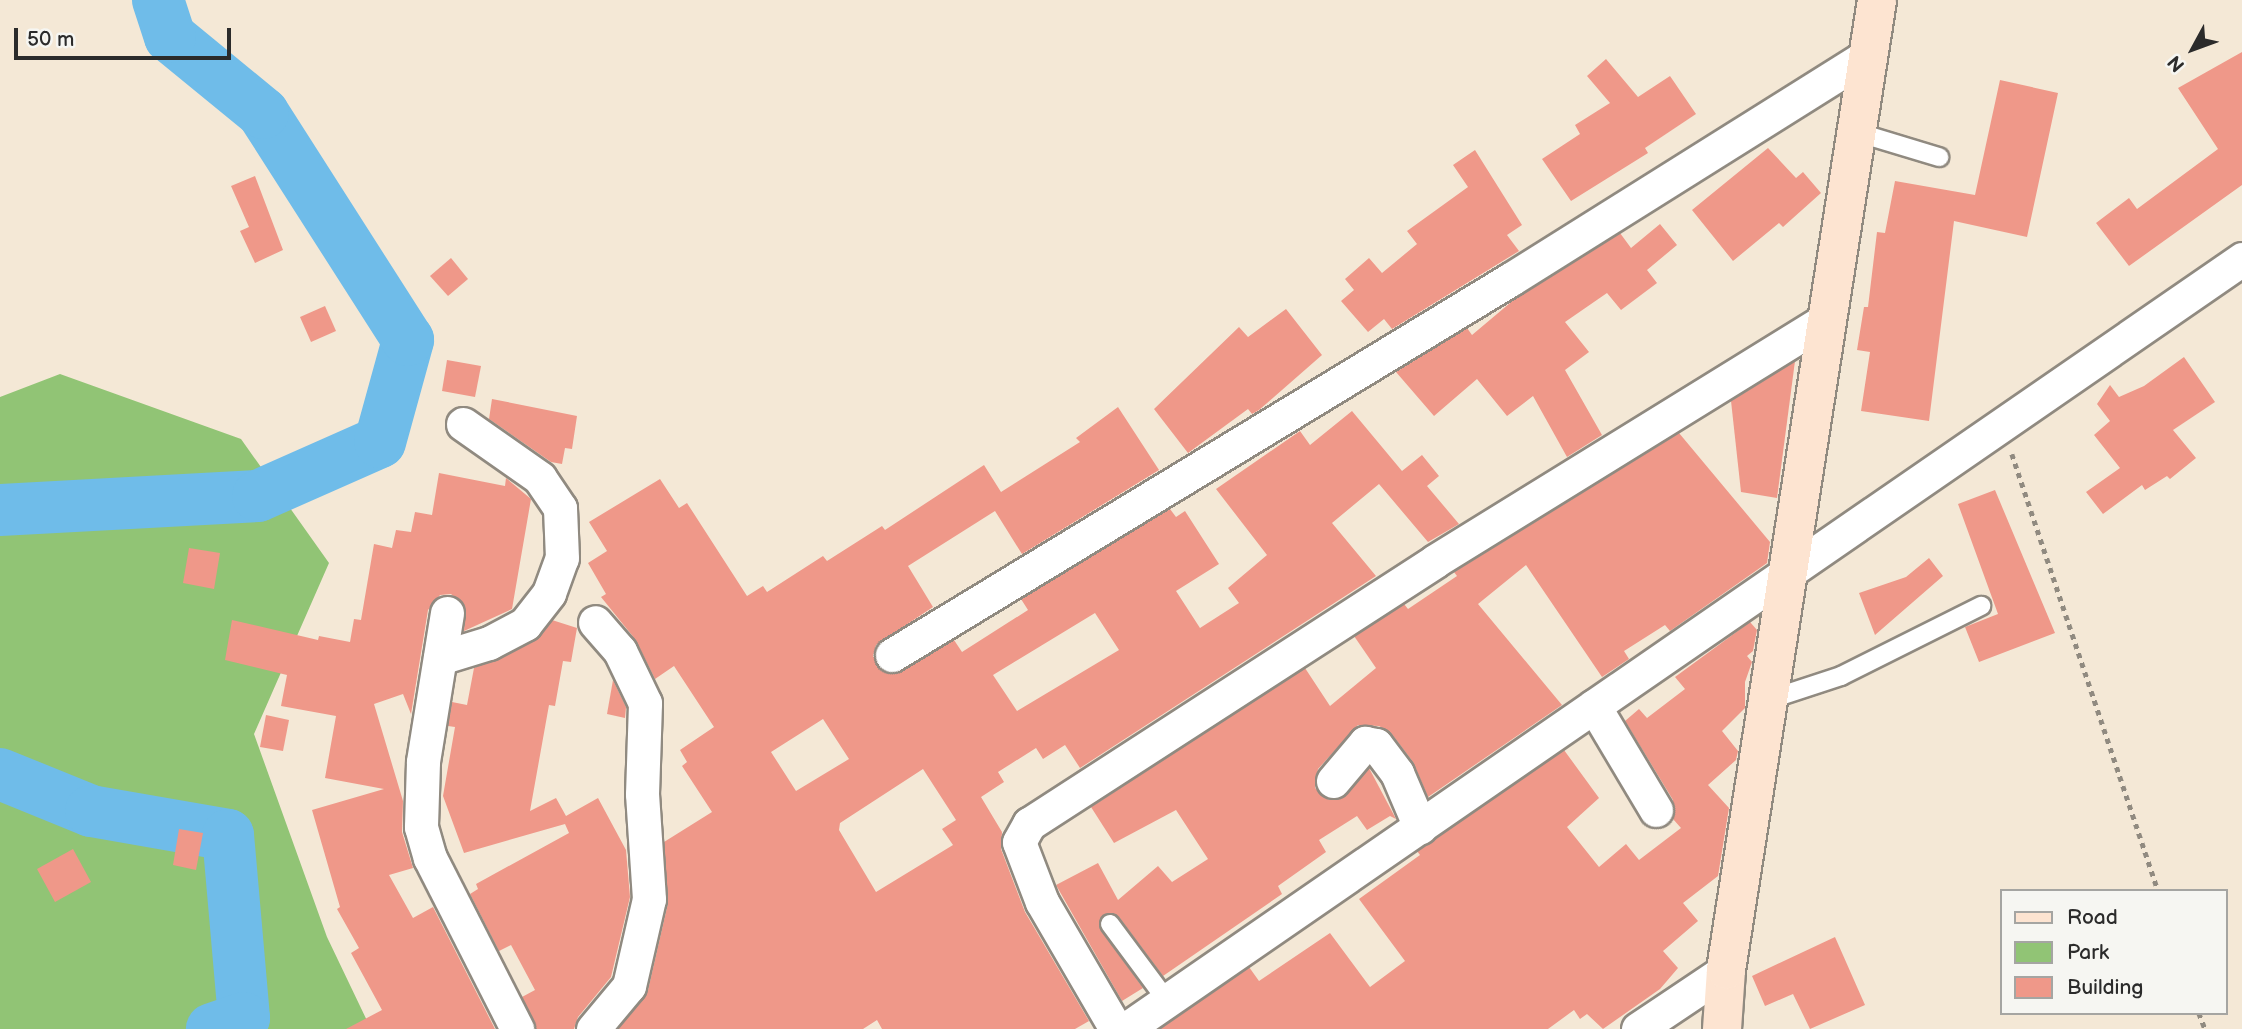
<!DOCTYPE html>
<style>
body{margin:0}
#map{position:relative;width:2242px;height:1029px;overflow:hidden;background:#f4e8d6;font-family:"Balsamiq Sans",sans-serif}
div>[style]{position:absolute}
.green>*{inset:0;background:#91c475}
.river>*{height:52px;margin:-26px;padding:0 26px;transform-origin:26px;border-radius:26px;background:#6fbce9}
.building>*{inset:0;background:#ef9889}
.path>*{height:4.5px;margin-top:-2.25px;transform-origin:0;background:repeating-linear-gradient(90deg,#908a80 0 5px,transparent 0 10px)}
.roads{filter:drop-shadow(2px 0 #908a80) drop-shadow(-2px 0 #908a80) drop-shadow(0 2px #908a80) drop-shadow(0 -2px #908a80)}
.lane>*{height:18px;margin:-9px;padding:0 9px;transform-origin:9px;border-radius:9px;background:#fff}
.street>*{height:33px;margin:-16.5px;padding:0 16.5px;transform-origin:16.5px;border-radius:16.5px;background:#fff}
.secondary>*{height:38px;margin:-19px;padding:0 19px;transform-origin:19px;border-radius:19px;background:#fde4d1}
span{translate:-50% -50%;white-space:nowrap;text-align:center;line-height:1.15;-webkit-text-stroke:6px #f6f6f2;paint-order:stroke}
.legend{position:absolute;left:2000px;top:889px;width:228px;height:126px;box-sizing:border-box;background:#f6f6f2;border:2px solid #a5a5a2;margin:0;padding:9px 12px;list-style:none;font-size:21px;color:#2b2b2b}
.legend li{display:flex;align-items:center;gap:14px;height:35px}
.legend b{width:35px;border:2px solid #a5a5a2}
.north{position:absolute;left:2158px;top:14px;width:70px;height:70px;-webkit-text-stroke:5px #f6f6f2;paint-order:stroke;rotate:229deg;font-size:19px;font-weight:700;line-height:28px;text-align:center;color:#2b2b2b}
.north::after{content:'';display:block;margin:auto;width:24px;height:32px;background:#2b2b2b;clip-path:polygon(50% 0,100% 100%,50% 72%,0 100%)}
.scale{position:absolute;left:14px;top:28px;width:217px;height:32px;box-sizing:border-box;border:4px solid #2b2b2b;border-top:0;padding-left:9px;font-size:21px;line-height:24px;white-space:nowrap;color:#2b2b2b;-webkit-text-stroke:5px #f6f6f2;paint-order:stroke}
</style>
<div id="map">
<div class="green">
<div style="clip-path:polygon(60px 374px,241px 439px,329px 563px,254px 734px,327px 937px,371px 1029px,0 1029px,0 397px)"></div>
</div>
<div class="river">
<div style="left:0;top:510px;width:258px;rotate:-3.1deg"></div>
<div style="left:258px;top:496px;width:133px;rotate:-23.9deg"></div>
<div style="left:380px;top:442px;width:106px;rotate:-74.6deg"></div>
<div style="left:408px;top:340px;width:269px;rotate:-122.6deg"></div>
<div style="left:263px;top:113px;width:120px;rotate:-140.7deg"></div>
<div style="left:170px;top:37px;width:39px;rotate:-108deg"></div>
<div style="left:0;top:774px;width:98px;rotate:22.1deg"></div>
<div style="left:91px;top:811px;width:139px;rotate:9.9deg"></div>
<div style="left:228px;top:835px;width:184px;rotate:85deg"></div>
<div style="left:244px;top:1018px;width:34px;rotate:161deg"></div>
</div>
<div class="building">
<div style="clip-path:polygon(2242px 52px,2242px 185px,2129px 266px,2096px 223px,2129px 198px,2137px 209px,2218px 149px,2178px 88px)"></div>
<div style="clip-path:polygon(1606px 59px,1638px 97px,1670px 76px,1696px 114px,1645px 148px,1648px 153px,1571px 201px,1542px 159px,1580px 134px,1575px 125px,1610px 103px,1587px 76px)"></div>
<div style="clip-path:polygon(2000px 80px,2058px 93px,2027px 237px,1954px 221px,1929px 421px,1861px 411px,1870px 352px,1857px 350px,1864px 307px,1868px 307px,1877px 232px,1885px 233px,1895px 181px,1975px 195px)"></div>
<div style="clip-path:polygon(1768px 148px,1796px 178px,1803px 172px,1821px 193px,1783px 227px,1779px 223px,1733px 261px,1692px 210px)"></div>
<div style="clip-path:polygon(1475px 150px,1522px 225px,1507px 235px,1519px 251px,1392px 329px,1384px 319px,1368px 332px,1341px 301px,1354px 290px,1345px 279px,1369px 258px,1382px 273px,1417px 244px,1407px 231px,1468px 187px,1453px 165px)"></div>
<div style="clip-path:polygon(255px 176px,283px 250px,255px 263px,240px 231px,249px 227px,231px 186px)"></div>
<div style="clip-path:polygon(1660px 224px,1677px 245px,1647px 270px,1657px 283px,1621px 310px,1607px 293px,1565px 322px,1589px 352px,1565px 370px,1602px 435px,1567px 457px,1533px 396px,1507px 416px,1477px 379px,1434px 416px,1396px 372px,1467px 328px,1472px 335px,1516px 298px,1620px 233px,1631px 248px)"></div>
<div style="clip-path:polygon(451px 258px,468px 279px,448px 296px,430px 276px)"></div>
<div style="clip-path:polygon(325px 306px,336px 331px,311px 342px,300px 317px)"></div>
<div style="clip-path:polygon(1286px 309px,1322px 355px,1259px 410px,1252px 414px,1248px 409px,1188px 453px,1154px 409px,1239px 327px,1248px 337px)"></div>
<div style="clip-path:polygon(2184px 357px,2215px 402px,2173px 430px,2196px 458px,2170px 479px,2167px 476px,2145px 490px,2142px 485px,2103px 514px,2086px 492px,2120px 468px,2094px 435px,2110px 421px,2097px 404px,2110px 385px,2119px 397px,2144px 386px)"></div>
<div style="clip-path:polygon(447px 360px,481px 366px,475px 397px,442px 391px)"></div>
<div style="clip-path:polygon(1795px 361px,1777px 498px,1741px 492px,1731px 401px)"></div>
<div style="clip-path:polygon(492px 399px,577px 416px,572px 449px,565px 448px,562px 464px,551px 462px,489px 419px)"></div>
<div style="clip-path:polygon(evenodd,1118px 407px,1159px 470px,1022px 554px,995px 511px,908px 566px,933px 607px,876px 645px,873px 656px,882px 671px,901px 672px,954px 640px,962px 652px,1028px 610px,1021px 599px,1170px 509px,1176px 517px,1185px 511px,1219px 564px,1176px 591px,1200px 628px,1239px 603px,1228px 588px,1267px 555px,1216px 489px,1300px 431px,1310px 445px,1352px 411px,1402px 471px,1422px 455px,1439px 476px,1427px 486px,1459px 524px,1428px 542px,1379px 484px,1332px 523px,1376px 576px,1080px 768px,1065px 745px,1043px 759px,1036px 748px,998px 772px,1004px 782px,981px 797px,1002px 832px,1001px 849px,1025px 912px,1089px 1021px,1075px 1029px,882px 1029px,877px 1020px,863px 1029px,618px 1029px,648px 990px,668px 903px,664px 842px,712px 812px,682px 766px,687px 762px,680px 750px,714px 727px,674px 666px,655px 679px,635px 639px,601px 597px,606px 594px,588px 563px,607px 551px,589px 522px,660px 479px,679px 508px,687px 503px,747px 596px,763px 586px,767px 592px,823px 556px,827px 561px,882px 526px,885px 530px,984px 465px,1001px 492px,1080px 442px,1076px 438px,1118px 407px,1095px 613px,1119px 650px,1017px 711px,993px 675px,1095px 613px,1118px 407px,823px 719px,849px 759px,796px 791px,771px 752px,823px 719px,1118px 407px,923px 769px,956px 820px,942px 829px,953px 845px,876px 892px,839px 830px,840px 823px,923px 769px)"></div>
<div style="clip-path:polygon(1679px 433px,1770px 542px,1767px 563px,1670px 631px,1665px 625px,1624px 651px,1629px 659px,1602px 677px,1526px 565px,1478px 604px,1562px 705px,1428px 797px,1413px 762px,1391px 733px,1379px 726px,1358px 725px,1318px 769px,1315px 788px,1329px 800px,1340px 799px,1369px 768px,1396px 819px,1390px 816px,1367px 830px,1357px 816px,1319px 840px,1326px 852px,1278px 886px,1282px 894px,1163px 976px,1119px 917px,1104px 915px,1101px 930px,1143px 988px,1122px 1001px,1056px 885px,1098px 863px,1118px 900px,1158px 866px,1172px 882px,1208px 859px,1176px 810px,1114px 843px,1091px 807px,1305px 668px,1330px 706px,1376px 668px,1354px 636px,1404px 604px,1408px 609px,1457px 576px,1454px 572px)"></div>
<div style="clip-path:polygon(439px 473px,505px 486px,506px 478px,531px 499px,512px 609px,464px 631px,465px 606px,451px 594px,440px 595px,428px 610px,411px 714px,403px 694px,374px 704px,403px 801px,402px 832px,413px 868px,389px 875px,413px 918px,433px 907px,495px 1029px,346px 1029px,382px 1010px,351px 953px,359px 948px,337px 909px,340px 907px,312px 810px,384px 789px,325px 778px,336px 716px,281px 706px,287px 675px,225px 660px,232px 620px,318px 640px,319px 636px,350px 642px,354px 619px,361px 620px,374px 544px,392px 548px,396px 530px,411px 532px,415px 512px,432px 515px)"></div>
<div style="clip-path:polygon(1995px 490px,2055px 633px,1979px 662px,1965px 627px,1998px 614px,1958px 504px)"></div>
<div style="clip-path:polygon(189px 548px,220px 553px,214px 589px,183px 583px)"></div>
<div style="clip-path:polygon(1929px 558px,1943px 576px,1875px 635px,1859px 593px,1906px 577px)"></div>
<div style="clip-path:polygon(552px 620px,577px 628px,571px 662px,563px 661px,555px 706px,549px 705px,530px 811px,556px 798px,566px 816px,598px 798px,626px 850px,630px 897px,611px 977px,578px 1017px,574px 1029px,536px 1029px,522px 997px,535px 990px,511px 945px,499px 951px,470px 894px,478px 889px,476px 884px,569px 833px,565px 824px,464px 853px,443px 796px,455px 727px,448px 726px,452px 702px,467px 705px,474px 668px,534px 641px)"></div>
<div style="clip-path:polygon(1750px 622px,1757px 630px,1753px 651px,1747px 656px,1752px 662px,1745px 682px,1745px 708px,1722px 731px,1738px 751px,1736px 760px,1708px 785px,1729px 808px,1718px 876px,1683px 903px,1698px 921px,1663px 951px,1678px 968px,1660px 989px,1603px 1029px,1587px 1014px,1580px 1019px,1574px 1010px,1548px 1029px,1160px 1029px,1249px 967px,1259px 981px,1330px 933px,1370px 987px,1405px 961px,1359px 899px,1420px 855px,1417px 851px,1564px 750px,1599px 798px,1567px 827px,1599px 867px,1626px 844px,1639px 860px,1681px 828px,1673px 819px,1673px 800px,1625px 721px,1639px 709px,1647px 718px,1685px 689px,1675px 677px)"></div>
<div style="clip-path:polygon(613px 680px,626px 707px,625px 718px,607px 714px)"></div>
<div style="clip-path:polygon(266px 715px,289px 720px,283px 751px,260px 747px)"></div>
<div style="clip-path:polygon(179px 829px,203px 833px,196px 870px,173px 865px)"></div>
<div style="clip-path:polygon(73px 849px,91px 882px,55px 902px,37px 869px)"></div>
<div style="clip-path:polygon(1835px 937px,1865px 1005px,1810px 1029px,1793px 994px,1765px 1006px,1752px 976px)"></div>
</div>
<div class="path">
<div style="left:2012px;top:454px;width:461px;rotate:71.5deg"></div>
<div style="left:2199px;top:1013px;width:17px;rotate:69deg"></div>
</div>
<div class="roads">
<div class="lane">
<div style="left:1856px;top:132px;width:87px;rotate:16.8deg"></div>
<div style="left:1768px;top:700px;width:77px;rotate:-18.2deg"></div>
<div style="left:1841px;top:676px;width:157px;rotate:-26.6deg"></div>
<div style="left:1110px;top:924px;width:97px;rotate:53.4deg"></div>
</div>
<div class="street">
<div style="left:447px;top:613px;width:151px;rotate:99.2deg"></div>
<div style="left:423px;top:762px;width:65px;rotate:91.8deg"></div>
<div style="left:421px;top:827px;width:32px;rotate:74deg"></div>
<div style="left:430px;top:858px;width:192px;rotate:63deg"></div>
<div style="left:892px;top:655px;width:724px;rotate:-31.28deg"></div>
<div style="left:1511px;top:279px;width:421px;rotate:-32.1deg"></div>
<div style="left:440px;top:658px;width:51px;rotate:-17deg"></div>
<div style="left:489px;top:643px;width:41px;rotate:-27.8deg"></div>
<div style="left:525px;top:624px;width:39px;rotate:-52deg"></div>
<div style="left:549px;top:593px;width:37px;rotate:-70deg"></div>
<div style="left:562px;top:558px;width:50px;rotate:-92.3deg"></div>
<div style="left:560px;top:508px;width:36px;rotate:-124deg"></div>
<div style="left:540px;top:478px;width:94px;rotate:-145deg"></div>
<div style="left:1594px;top:706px;width:121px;rotate:59.2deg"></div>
<div style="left:1333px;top:781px;width:50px;rotate:-49.9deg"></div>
<div style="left:1365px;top:743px;width:11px;rotate:10deg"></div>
<div style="left:1376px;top:745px;width:35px;rotate:53deg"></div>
<div style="left:1397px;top:773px;width:59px;rotate:66.9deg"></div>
<div style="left:593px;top:1029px;width:56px;rotate:-50.1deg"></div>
<div style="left:629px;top:986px;width:89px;rotate:-77.1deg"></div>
<div style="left:649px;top:899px;width:105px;rotate:-93.8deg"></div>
<div style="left:642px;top:794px;width:91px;rotate:-88.1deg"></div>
<div style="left:645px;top:703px;width:58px;rotate:-115.7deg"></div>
<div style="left:620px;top:651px;width:38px;rotate:-131deg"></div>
<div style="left:1116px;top:1029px;width:147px;rotate:-120.2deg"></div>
<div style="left:1042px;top:902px;width:64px;rotate:-111deg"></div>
<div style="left:1019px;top:842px;width:21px;rotate:-61deg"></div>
<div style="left:1029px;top:824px;width:484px;rotate:-32.9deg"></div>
<div style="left:1435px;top:561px;width:461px;rotate:-31.7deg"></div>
<div style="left:1126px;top:1029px;width:1356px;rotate:-34.6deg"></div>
<div style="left:1638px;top:1029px;width:106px;rotate:-33.8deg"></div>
</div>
<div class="secondary">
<div style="left:1722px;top:1029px;width:59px;rotate:-86.1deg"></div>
<div style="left:1726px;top:970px;width:982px;rotate:-81.15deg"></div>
</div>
</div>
<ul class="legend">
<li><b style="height:9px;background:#fde4d1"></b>Road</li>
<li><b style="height:19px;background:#91c475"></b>Park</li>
<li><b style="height:19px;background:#ef9889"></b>Building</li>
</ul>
<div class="north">N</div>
<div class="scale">50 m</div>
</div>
